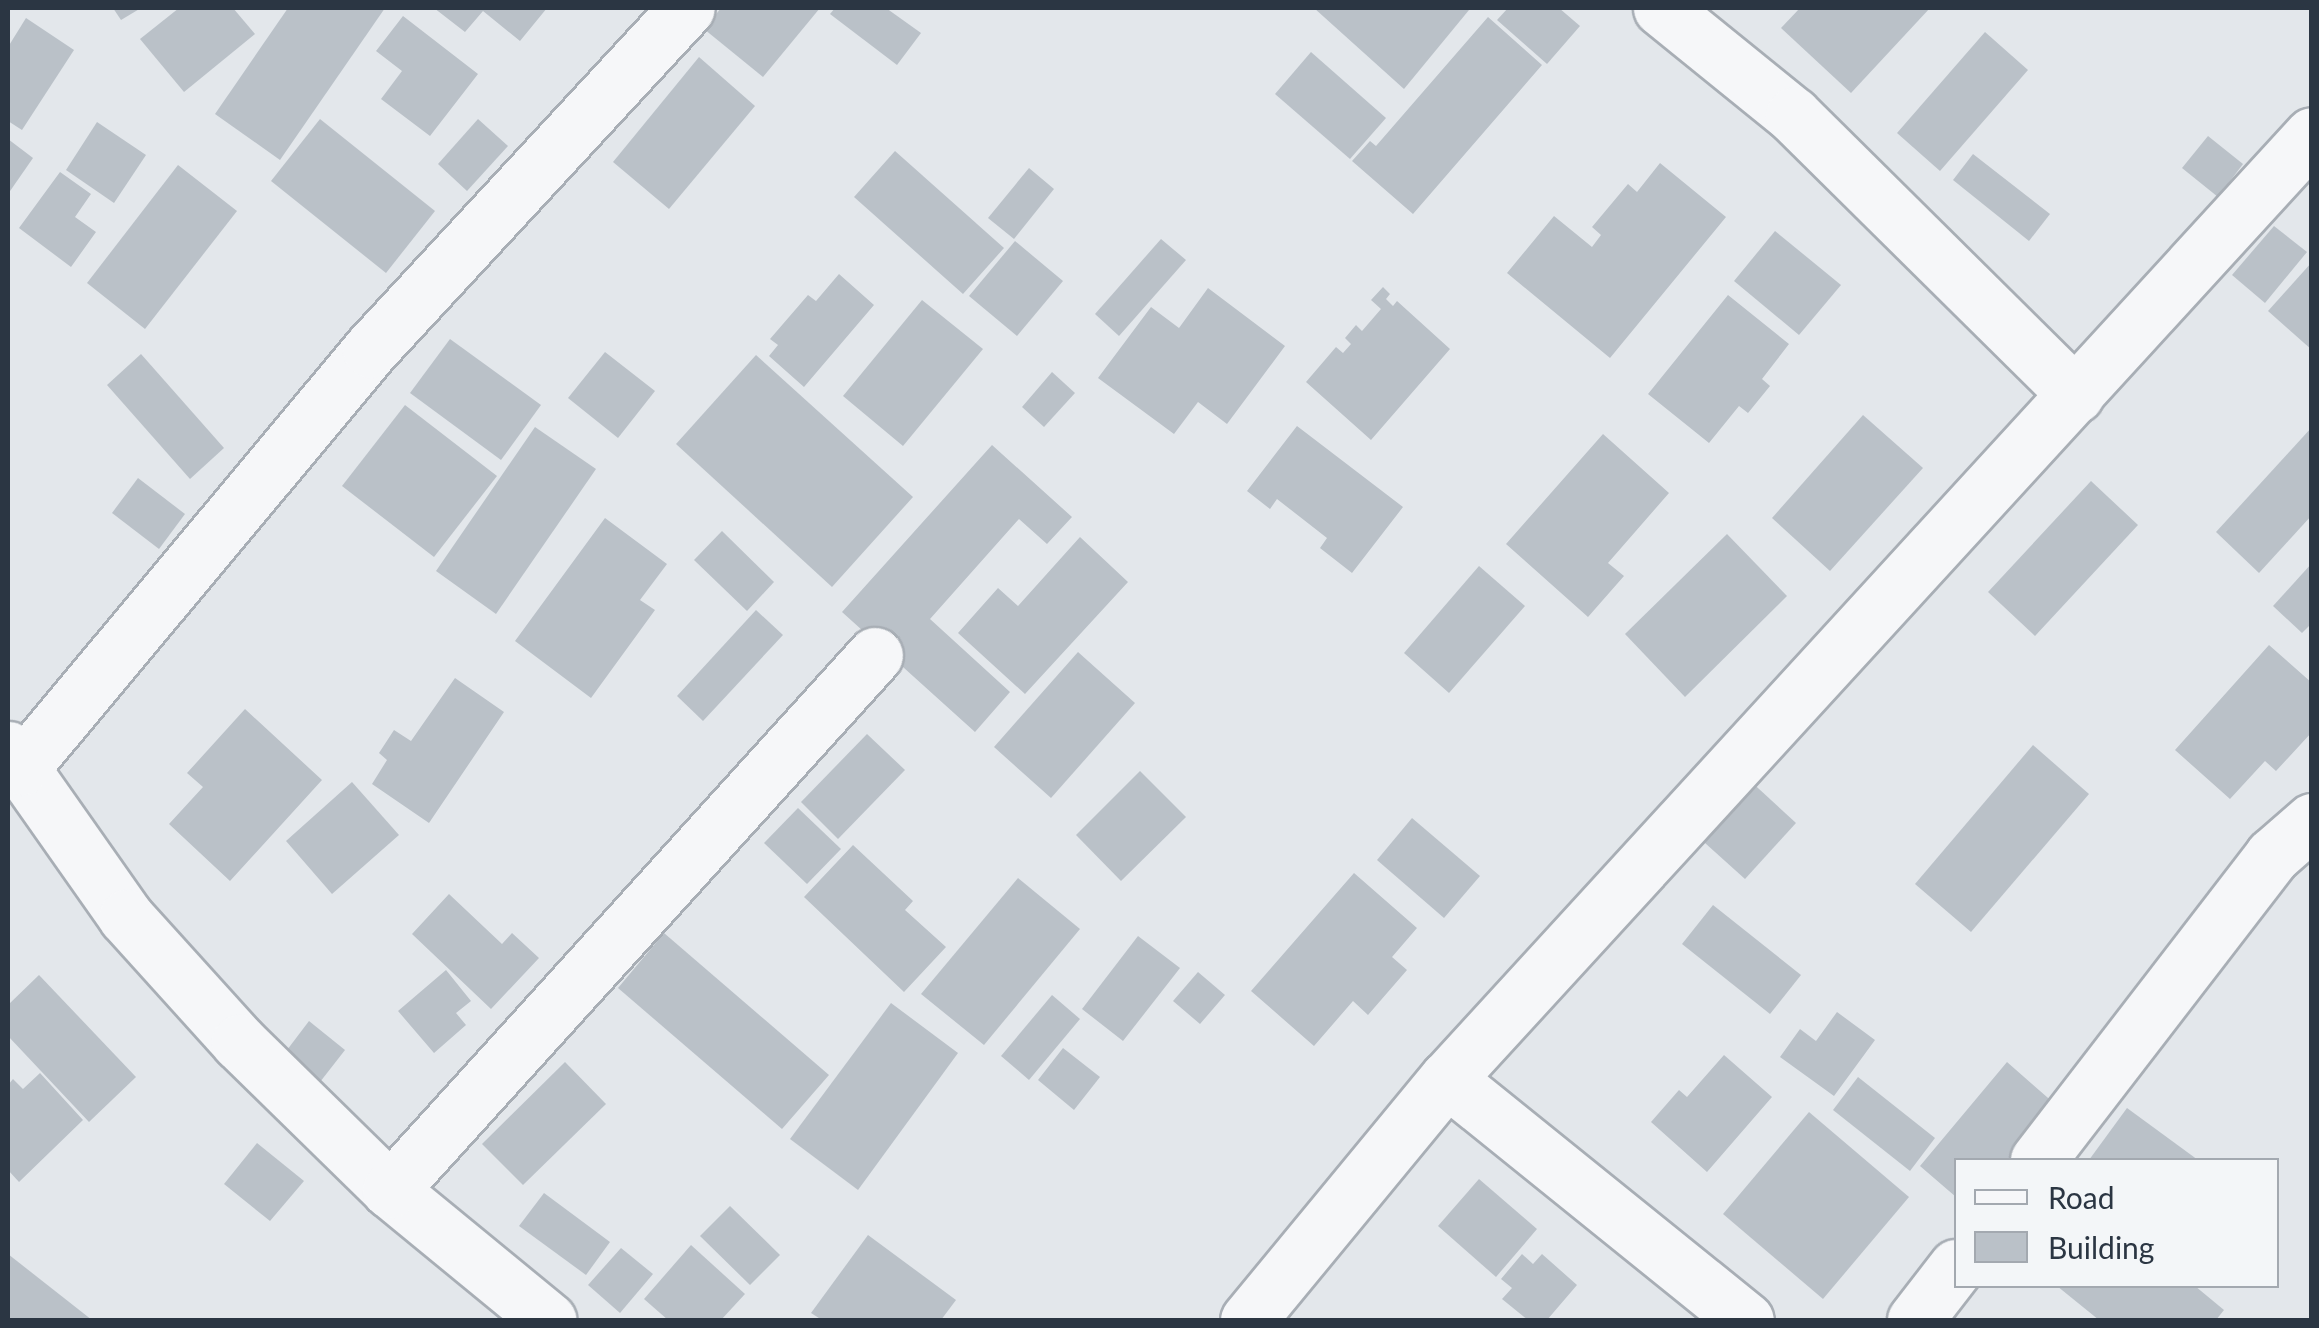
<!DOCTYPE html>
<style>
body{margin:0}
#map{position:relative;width:2319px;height:1328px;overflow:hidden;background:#e3e7eb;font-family:Lato,sans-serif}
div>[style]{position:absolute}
.building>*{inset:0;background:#bac1c8}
.roads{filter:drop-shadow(2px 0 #a8aeb5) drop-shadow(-2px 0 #a8aeb5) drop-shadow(0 2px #a8aeb5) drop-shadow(0 -2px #a8aeb5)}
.minor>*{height:55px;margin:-27.5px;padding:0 27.5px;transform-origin:27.5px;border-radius:27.5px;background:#f6f7f9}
span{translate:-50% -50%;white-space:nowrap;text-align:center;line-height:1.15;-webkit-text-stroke:10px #f3f6f8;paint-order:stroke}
.frame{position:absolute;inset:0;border:10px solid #2b3643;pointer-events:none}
.legend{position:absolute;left:1954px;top:1158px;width:325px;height:130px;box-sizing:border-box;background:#f3f6f8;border:2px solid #a3a9b0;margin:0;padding:12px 18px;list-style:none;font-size:30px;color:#2b3643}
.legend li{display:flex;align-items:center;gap:20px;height:50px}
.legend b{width:50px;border:2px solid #a3a9b0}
</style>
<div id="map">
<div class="building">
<div style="clip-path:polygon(113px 8px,141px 8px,121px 20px)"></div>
<div style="clip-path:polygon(179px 8px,233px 8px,255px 34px,184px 92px,140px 39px)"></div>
<div style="clip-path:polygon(288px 8px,385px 8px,280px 160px,215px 114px)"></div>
<div style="clip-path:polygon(434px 8px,547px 8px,520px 41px,483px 11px,465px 32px)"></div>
<div style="clip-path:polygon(721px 8px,820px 8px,763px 77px,704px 29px)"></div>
<div style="clip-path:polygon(835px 8px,886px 8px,921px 33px,897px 65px,830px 14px)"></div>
<div style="clip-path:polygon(1314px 8px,1467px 8px,1469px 10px,1404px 89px)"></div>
<div style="clip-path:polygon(1508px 8px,1559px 8px,1580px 26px,1547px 64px,1497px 20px)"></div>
<div style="clip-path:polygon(1800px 8px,1930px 8px,1851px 93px,1781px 28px)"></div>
<div style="clip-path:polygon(403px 16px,478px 74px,430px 136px,381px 99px,402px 71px,376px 51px)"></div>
<div style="clip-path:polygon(1488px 17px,1542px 65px,1413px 214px,1352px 161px,1370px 141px,1376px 146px)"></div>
<div style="clip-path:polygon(26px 18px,74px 50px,22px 130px,8px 121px,8px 47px)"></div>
<div style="clip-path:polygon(1985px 32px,2028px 70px,1940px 171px,1897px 133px)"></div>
<div style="clip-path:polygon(1311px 52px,1386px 118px,1350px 159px,1275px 94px)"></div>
<div style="clip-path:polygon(699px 57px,755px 106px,669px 209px,613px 162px)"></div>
<div style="clip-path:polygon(320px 119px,435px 211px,386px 273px,271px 181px)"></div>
<div style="clip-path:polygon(478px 119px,508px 146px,467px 191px,438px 164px)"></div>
<div style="clip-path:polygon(97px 122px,146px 155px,114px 203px,66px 170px)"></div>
<div style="clip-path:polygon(2208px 136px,2243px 164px,2218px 197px,2182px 168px)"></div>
<div style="clip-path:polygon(8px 139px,33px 158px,8px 194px)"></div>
<div style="clip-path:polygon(895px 151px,1004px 248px,963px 294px,854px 197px)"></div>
<div style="clip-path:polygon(1973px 154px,2050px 214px,2029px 241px,1953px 180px)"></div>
<div style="clip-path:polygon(1660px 163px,1726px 217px,1610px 358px,1507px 273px,1554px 216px,1592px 247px,1601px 235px,1592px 227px,1628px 184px,1637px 192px)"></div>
<div style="clip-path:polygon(178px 165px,237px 211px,145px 329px,87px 283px)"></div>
<div style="clip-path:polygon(1029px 168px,1054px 189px,1014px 239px,988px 218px)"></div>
<div style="clip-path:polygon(60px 172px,91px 194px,75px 217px,96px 232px,71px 267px,19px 228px)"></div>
<div style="clip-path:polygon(2274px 226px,2307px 252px,2265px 303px,2232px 275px)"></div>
<div style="clip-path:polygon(1775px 231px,1841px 285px,1799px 335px,1734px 281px)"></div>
<div style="clip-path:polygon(1161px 239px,1186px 260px,1119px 336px,1095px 314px)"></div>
<div style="clip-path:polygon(1015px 241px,1063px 281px,1017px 336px,969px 296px)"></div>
<div style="clip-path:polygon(2312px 262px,2312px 350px,2268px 311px)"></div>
<div style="clip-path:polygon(839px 274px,874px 305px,804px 387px,769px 356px,778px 345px,770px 339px,808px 295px,816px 301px)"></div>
<div style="clip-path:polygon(1383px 287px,1390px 294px,1386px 299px,1393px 306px,1397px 301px,1450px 349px,1371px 440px,1306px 382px,1336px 347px,1343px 353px,1351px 344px,1345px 338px,1356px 325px,1362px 331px,1381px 309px,1371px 300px)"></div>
<div style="clip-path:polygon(1208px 288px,1285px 346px,1227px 424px,1198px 402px,1174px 434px,1098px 378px,1151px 307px,1179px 328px)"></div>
<div style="clip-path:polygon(1728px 295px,1789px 344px,1762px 379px,1770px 386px,1748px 413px,1739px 406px,1709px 443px,1648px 394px)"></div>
<div style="clip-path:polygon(922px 300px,983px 349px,903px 446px,843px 396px)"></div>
<div style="clip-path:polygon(450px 339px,541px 405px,501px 460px,410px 393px)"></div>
<div style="clip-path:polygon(605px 352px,655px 391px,618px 438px,568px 398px)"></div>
<div style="clip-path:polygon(141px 354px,224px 448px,190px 479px,107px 385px)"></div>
<div style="clip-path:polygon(756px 355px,913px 497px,832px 587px,676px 444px)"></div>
<div style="clip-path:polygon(1052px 372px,1075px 393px,1044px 427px,1022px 407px)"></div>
<div style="clip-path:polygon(405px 405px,497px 476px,434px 557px,342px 486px)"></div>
<div style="clip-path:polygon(1863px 415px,1923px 468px,1830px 571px,1772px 518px)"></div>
<div style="clip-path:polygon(1297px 426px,1403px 507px,1352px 573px,1320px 548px,1327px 538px,1277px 499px,1270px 509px,1247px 491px)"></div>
<div style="clip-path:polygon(535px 427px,596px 469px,496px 614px,436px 571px)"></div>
<div style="clip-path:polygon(2312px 427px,2312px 515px,2259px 573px,2216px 532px)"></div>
<div style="clip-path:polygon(1603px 434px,1669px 493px,1608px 563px,1624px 576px,1588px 617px,1506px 544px)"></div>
<div style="clip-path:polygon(992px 445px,1072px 517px,1047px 544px,1019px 519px,930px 619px,1010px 692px,975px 732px,842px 612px)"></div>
<div style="clip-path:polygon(138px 478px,185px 514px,159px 549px,112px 513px)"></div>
<div style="clip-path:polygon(2091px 481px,2138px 525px,2035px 636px,1988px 592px)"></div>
<div style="clip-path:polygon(605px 518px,667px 564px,640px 600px,655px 610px,591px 698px,515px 641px)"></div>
<div style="clip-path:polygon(722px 531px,774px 582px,747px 611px,694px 560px)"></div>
<div style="clip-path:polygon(1727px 534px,1787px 596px,1685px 697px,1625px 634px)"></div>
<div style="clip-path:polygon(1080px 537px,1128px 582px,1025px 694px,958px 633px,998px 588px,1018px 606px)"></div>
<div style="clip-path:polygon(2312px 563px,2312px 623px,2302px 633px,2273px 606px)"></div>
<div style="clip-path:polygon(1479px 566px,1525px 606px,1449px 693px,1404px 653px)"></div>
<div style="clip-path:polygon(756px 610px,783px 635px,703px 721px,677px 696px)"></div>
<div style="clip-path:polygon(2269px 645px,2312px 683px,2312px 732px,2276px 771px,2265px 761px,2230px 799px,2175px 750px)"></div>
<div style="clip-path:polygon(1078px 652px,1135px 703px,1051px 798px,994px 747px)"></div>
<div style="clip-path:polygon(455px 678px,504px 712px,429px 823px,372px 784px,387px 760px,379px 753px,394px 730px,411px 741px)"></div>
<div style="clip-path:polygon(245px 709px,322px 780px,230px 881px,169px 824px,203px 787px,187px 773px)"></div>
<div style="clip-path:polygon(867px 734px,905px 770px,838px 839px,801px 802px)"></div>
<div style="clip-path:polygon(2033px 745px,2089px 794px,1971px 932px,1915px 884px)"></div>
<div style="clip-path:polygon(1140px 771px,1186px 817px,1121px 881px,1076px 835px)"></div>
<div style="clip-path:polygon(1746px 777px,1796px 823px,1745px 879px,1695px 834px)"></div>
<div style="clip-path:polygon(352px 782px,399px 835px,332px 894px,286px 841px)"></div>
<div style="clip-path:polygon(798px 808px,841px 849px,807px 884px,764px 843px)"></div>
<div style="clip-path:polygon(1412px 818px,1480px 876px,1444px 918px,1377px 860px)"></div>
<div style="clip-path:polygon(853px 845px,913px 901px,905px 910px,946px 947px,904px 992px,804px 897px)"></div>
<div style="clip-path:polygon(1354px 873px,1417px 928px,1392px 957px,1407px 970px,1368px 1015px,1353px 1001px,1314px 1046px,1251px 991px)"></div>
<div style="clip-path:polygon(1018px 878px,1080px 929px,984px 1045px,921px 994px)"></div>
<div style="clip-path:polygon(449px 894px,502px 944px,512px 933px,539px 958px,491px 1009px,412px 934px)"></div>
<div style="clip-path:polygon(1713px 905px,1801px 975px,1770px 1014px,1682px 944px)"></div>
<div style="clip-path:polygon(664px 933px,829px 1075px,782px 1129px,618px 988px)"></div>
<div style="clip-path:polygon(1138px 936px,1180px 968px,1123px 1041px,1082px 1009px)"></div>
<div style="clip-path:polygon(446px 970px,471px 1001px,456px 1013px,466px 1025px,434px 1053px,398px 1011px)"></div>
<div style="clip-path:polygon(1198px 972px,1225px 995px,1200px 1024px,1173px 1001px)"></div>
<div style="clip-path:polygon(39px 975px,136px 1077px,89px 1122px,8px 1036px,8px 1005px)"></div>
<div style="clip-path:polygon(1052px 995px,1080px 1019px,1029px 1080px,1001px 1056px)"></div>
<div style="clip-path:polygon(891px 1003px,958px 1053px,858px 1190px,790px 1139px)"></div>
<div style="clip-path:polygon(1837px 1012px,1875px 1040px,1834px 1096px,1780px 1057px,1800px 1029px,1816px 1041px)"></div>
<div style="clip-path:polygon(309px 1021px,345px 1050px,320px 1082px,284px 1054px)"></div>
<div style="clip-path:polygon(1063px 1048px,1100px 1077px,1074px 1110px,1038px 1080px)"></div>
<div style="clip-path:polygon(1724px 1055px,1772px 1097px,1707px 1172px,1651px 1122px,1679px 1090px,1687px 1097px)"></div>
<div style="clip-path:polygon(565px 1062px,606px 1104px,523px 1185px,482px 1144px)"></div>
<div style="clip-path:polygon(2007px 1062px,2055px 1104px,2007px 1160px,1956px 1160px,1956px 1197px,1920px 1166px)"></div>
<div style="clip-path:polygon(40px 1073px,83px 1120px,19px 1182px,8px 1170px,8px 1085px,13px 1079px,23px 1089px)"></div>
<div style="clip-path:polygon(1858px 1077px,1935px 1138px,1910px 1171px,1833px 1110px)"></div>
<div style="clip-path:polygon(2127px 1108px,2198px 1160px,2089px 1160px)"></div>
<div style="clip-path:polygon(1809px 1112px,1909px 1197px,1823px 1299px,1723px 1214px)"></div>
<div style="clip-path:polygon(257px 1143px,304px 1181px,270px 1221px,224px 1184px)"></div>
<div style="clip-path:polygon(1479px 1179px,1537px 1229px,1496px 1277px,1438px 1226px)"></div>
<div style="clip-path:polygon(544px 1193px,610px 1242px,586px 1275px,519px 1226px)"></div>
<div style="clip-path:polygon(730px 1206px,780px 1255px,750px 1285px,700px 1236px)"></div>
<div style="clip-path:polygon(868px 1235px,956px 1300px,941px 1320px,822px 1320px,811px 1313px)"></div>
<div style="clip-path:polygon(691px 1245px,745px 1294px,721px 1320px,668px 1320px,644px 1299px)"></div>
<div style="clip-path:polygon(621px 1248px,653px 1274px,620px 1313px,588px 1285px)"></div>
<div style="clip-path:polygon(8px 1254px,92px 1320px,8px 1319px)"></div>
<div style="clip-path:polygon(1522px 1254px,1533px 1264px,1542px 1254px,1577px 1285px,1547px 1320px,1528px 1320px,1502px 1299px,1512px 1288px,1501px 1279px)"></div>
<div style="clip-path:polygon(2057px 1286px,2195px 1286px,2224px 1310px,2216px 1320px,2099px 1320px)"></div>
</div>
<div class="roads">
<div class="minor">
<div style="left:1661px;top:8px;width:170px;rotate:39deg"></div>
<div style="left:1793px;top:115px;width:398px;rotate:44.7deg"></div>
<div style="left:8px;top:749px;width:205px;rotate:54.9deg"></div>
<div style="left:126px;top:917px;width:169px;rotate:47.9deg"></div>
<div style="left:239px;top:1042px;width:211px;rotate:44.4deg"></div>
<div style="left:390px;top:1190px;width:205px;rotate:39.4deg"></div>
<div style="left:22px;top:767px;width:543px;rotate:-50.15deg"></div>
<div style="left:370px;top:350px;width:466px;rotate:-47.2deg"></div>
<div style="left:1447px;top:1079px;width:384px;rotate:38.9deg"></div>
<div style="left:2038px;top:1160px;width:384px;rotate:-52.4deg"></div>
<div style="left:2272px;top:856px;width:53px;rotate:-41.2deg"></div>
<div style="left:390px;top:1190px;width:722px;rotate:-47.81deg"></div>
<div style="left:1248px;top:1320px;width:313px;rotate:-50.5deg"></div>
<div style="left:1447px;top:1079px;width:1280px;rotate:-47.5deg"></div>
<div style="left:1915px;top:1320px;width:67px;rotate:-52.3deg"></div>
</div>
</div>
<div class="frame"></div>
<ul class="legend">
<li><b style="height:12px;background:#f6f7f9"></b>Road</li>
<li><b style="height:28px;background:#bac1c8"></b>Building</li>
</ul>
</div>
